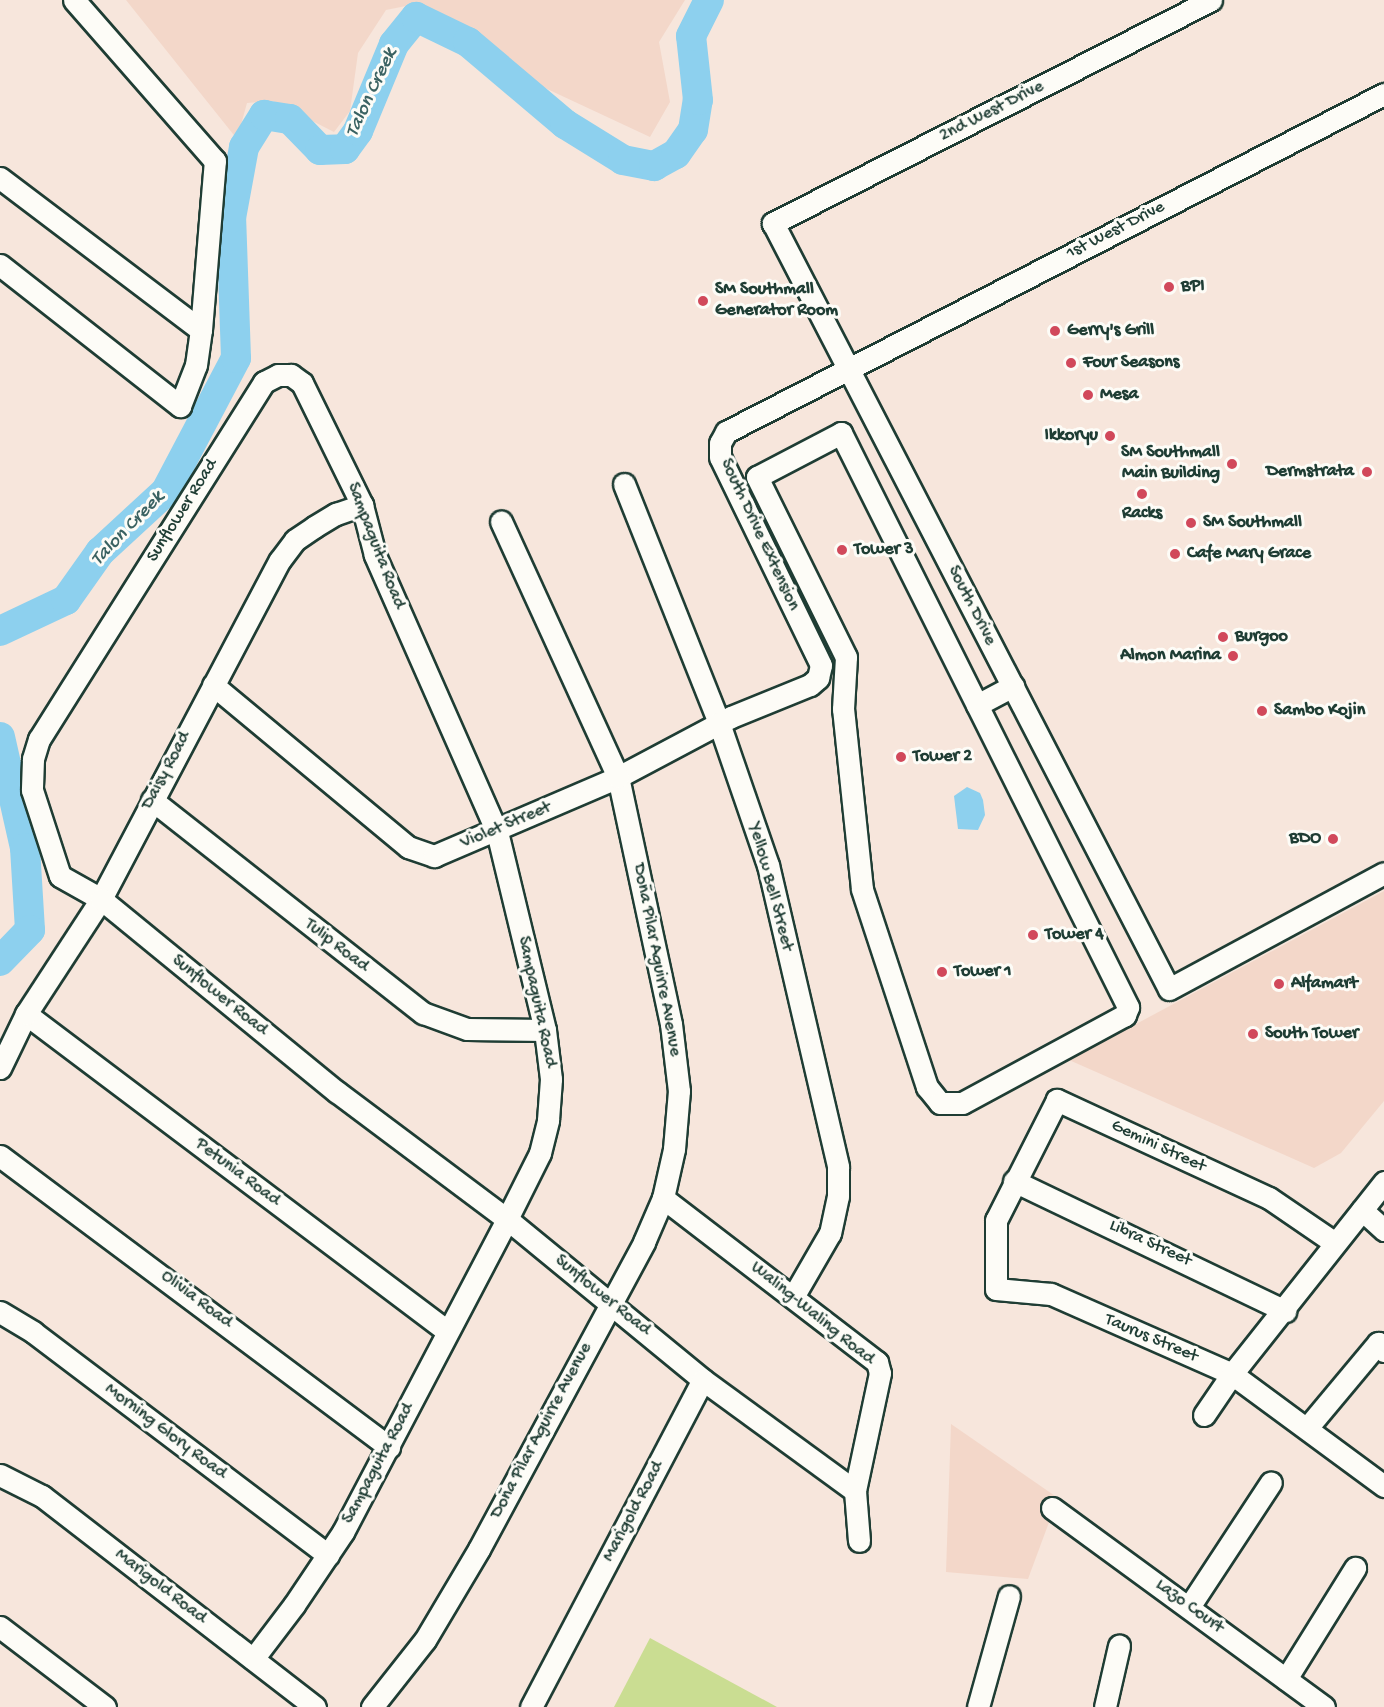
<!DOCTYPE html>
<meta charset="utf-8">
<style>
body{margin:0}
#map{position:relative;width:1384px;height:1707px;overflow:hidden;background:#f7e6dc;font-family:"Gochi Hand",sans-serif}
div>[style]{position:absolute}
.built>*{inset:0;background:#f3d7c9}
.green>*{inset:0;background:#cadd92}
.water>*{inset:0;background:#8dd0ee}
.river>*{height:30px;margin:-15px;padding:0 15px;transform-origin:15px;border-radius:15px;background:#8dd0ee}
.roads{filter:drop-shadow(2px 0 #1f3d34) drop-shadow(-2px 0 #1f3d34) drop-shadow(0 2px #1f3d34) drop-shadow(0 -2px #1f3d34)}
.minor>*{height:21px;margin:-10.5px;padding:0 10.5px;transform-origin:10.5px;border-radius:10.5px;background:#fdfcf7}
.dots>*{width:16px;height:16px;translate:-50% -50%;box-sizing:border-box;border:3px solid #fdfcf7;border-radius:50%}
span{translate:-50% -50%;white-space:nowrap;text-align:center;line-height:1.15;-webkit-text-stroke:6px #fdfcf7;paint-order:stroke}
.street-label{font-size:18px;color:#1f3d34}
.poi-label{font-size:18px;color:#1f3d34;font-weight:700}
.left{translate:0 -50%;text-align:left}
.right{translate:-100% -50%;text-align:right}
.water-label{font-size:20px;color:#3a6262;font-style:italic}
</style>
<div id="map">
<div class="built">
<div style="clip-path:polygon(126px 0,685px 0,659px 42px,670px 102px,650px 137px,530px 81px,421px 3px,386px 10px,358px 53px,350px 111px,334px 132px,273px 101px,247px 103px,237px 139px)"></div>
<div style="clip-path:polygon(1384px 891px,1384px 1101px,1341px 1153px,1314px 1168px,1069px 1060px)"></div>
<div style="clip-path:polygon(951px 1424px,1058px 1498px,1028px 1579px,946px 1572px)"></div>
</div>
<div class="green">
<div style="clip-path:polygon(650px 1638px,777px 1707px,614px 1707px)"></div>
</div>
<div class="water">
<div style="clip-path:polygon(967px 787px,980px 793px,983px 800px,985px 815px,978px 830px,958px 829px,954px 796px)"></div>
</div>
<div class="river">
<div style="left:0;top:631px;width:73px;rotate:-25.2deg"></div>
<div style="left:66px;top:600px;width:59px;rotate:-54.7deg"></div>
<div style="left:100px;top:552px;width:90px;rotate:-42.7deg"></div>
<div style="left:166px;top:491px;width:150px;rotate:-62.2deg"></div>
<div style="left:236px;top:358px;width:140px;rotate:-92deg"></div>
<div style="left:231px;top:218px;width:72px;rotate:-79.6deg"></div>
<div style="left:244px;top:147px;width:38px;rotate:-58deg"></div>
<div style="left:264px;top:115px;width:26px;rotate:9deg"></div>
<div style="left:290px;top:119px;width:43px;rotate:45.9deg"></div>
<div style="left:320px;top:150px;width:25px;rotate:-2deg"></div>
<div style="left:345px;top:149px;width:22px;rotate:-54deg"></div>
<div style="left:358px;top:131px;width:94px;rotate:-67.5deg"></div>
<div style="left:394px;top:44px;width:35px;rotate:-51deg"></div>
<div style="left:416px;top:17px;width:58px;rotate:25.7deg"></div>
<div style="left:468px;top:42px;width:127px;rotate:40.2deg"></div>
<div style="left:565px;top:124px;width:68px;rotate:31.8deg"></div>
<div style="left:623px;top:160px;width:32px;rotate:11deg"></div>
<div style="left:654px;top:166px;width:25px;rotate:-29deg"></div>
<div style="left:676px;top:154px;width:29px;rotate:-55deg"></div>
<div style="left:693px;top:130px;width:30px;rotate:-81deg"></div>
<div style="left:698px;top:100px;width:64px;rotate:-96.2deg"></div>
<div style="left:691px;top:36px;width:40px;rotate:-63.4deg"></div>
<div style="left:0;top:737px;width:114px;rotate:77.3deg"></div>
<div style="left:25px;top:848px;width:82px;rotate:86.5deg"></div>
<div style="left:30px;top:930px;width:43px;rotate:134.1deg"></div>
</div>
<div class="roads">
<div class="minor">
<div style="left:1211px;top:0;width:492px;rotate:153deg"></div>
<div style="left:773px;top:223px;width:862px;rotate:62.66deg"></div>
<div style="left:1169px;top:989px;width:244px;rotate:-28.3deg"></div>
<div style="left:0;top:178px;width:252px;rotate:37.1deg"></div>
<div style="left:0;top:265px;width:229px;rotate:38.1deg"></div>
<div style="left:180px;top:406px;width:44px;rotate:-68.7deg"></div>
<div style="left:196px;top:365px;width:35px;rotate:-82deg"></div>
<div style="left:201px;top:330px;width:170px;rotate:-85.3deg"></div>
<div style="left:215px;top:161px;width:214px;rotate:-131.2deg"></div>
<div style="left:841px;top:433px;width:642px;rotate:63.43deg"></div>
<div style="left:1128px;top:1007px;width:9px;rotate:111deg"></div>
<div style="left:1125px;top:1015px;width:185px;rotate:151.6deg"></div>
<div style="left:962px;top:1103px;width:22px;rotate:180deg"></div>
<div style="left:940px;top:1103px;width:21px;rotate:-129deg"></div>
<div style="left:927px;top:1087px;width:208px;rotate:-108.2deg"></div>
<div style="left:862px;top:889px;width:181px;rotate:-96deg"></div>
<div style="left:843px;top:709px;width:52px;rotate:-86.7deg"></div>
<div style="left:846px;top:657px;width:201px;rotate:-116.3deg"></div>
<div style="left:757px;top:477px;width:95px;rotate:-27.6deg"></div>
<div style="left:624px;top:484px;width:257px;rotate:68.3deg"></div>
<div style="left:719px;top:723px;width:150px;rotate:71deg"></div>
<div style="left:768px;top:865px;width:310px;rotate:76.9deg"></div>
<div style="left:838px;top:1167px;width:29px;rotate:90deg"></div>
<div style="left:838px;top:1196px;width:38px;rotate:102deg"></div>
<div style="left:830px;top:1233px;width:74px;rotate:120deg"></div>
<div style="left:213px;top:685px;width:254px;rotate:39.7deg"></div>
<div style="left:408px;top:847px;width:28px;rotate:19deg"></div>
<div style="left:434px;top:856px;width:200px;rotate:-23.2deg"></div>
<div style="left:618px;top:777px;width:128px;rotate:-28deg"></div>
<div style="left:731px;top:717px;width:85px;rotate:-22.1deg"></div>
<div style="left:810px;top:685px;width:11px;rotate:-41deg"></div>
<div style="left:818px;top:678px;width:13px;rotate:-77deg"></div>
<div style="left:821px;top:665px;width:231px;rotate:-115.9deg"></div>
<div style="left:720px;top:457px;width:14px;rotate:-90deg"></div>
<div style="left:720px;top:443px;width:13px;rotate:-61deg"></div>
<div style="left:726px;top:432px;width:740px;rotate:-27.19deg"></div>
<div style="left:977px;top:705px;width:41px;rotate:-27.8deg"></div>
<div style="left:152px;top:800px;width:345px;rotate:38.2deg"></div>
<div style="left:423px;top:1013px;width:47px;rotate:20deg"></div>
<div style="left:467px;top:1029px;width:78px;rotate:0.7deg"></div>
<div style="left:26px;top:1014px;width:527px;rotate:36.98deg"></div>
<div style="left:0;top:1068px;width:60px;rotate:-64.3deg"></div>
<div style="left:26px;top:1014px;width:137px;rotate:-56.9deg"></div>
<div style="left:101px;top:899px;width:383px;rotate:-62.2deg"></div>
<div style="left:280px;top:560px;width:25px;rotate:-53deg"></div>
<div style="left:295px;top:540px;width:23px;rotate:-34deg"></div>
<div style="left:314px;top:527px;width:26px;rotate:-31deg"></div>
<div style="left:336px;top:514px;width:28px;rotate:-19deg"></div>
<div style="left:0;top:1156px;width:486px;rotate:36.8deg"></div>
<div style="left:1014px;top:1181px;width:301px;rotate:25.6deg"></div>
<div style="left:663px;top:1198px;width:270px;rotate:37.5deg"></div>
<div style="left:877px;top:1362px;width:11px;rotate:75deg"></div>
<div style="left:880px;top:1373px;width:121px;rotate:102deg"></div>
<div style="left:855px;top:1491px;width:50px;rotate:85.4deg"></div>
<div style="left:1362px;top:1210px;width:30px;rotate:42deg"></div>
<div style="left:1335px;top:1243px;width:80px;rotate:-145.7deg"></div>
<div style="left:1269px;top:1198px;width:234px;rotate:-155.2deg"></div>
<div style="left:1057px;top:1100px;width:135px;rotate:116.9deg"></div>
<div style="left:996px;top:1220px;width:69px;rotate:90deg"></div>
<div style="left:996px;top:1289px;width:55px;rotate:5.2deg"></div>
<div style="left:1051px;top:1294px;width:198px;rotate:23.8deg"></div>
<div style="left:1232px;top:1374px;width:189px;rotate:36.4deg"></div>
<div style="left:0;top:1312px;width:39px;rotate:31deg"></div>
<div style="left:33px;top:1332px;width:370px;rotate:37.1deg"></div>
<div style="left:1204px;top:1415px;width:50px;rotate:-55.7deg"></div>
<div style="left:1232px;top:1374px;width:245px;rotate:-51.6deg"></div>
<div style="left:1307px;top:1428px;width:111px;rotate:-50.1deg"></div>
<div style="left:1378px;top:1343px;width:10px;rotate:53deg"></div>
<div style="left:0;top:1475px;width:47px;rotate:26.6deg"></div>
<div style="left:42px;top:1496px;width:345px;rotate:37.7deg"></div>
<div style="left:1052px;top:1508px;width:337px;rotate:36.2deg"></div>
<div style="left:1189px;top:1607px;width:149px;rotate:-56.7deg"></div>
<div style="left:0;top:1627px;width:132px;rotate:37.3deg"></div>
<div style="left:253px;top:1659px;width:68px;rotate:-52.8deg"></div>
<div style="left:294px;top:1605px;width:88px;rotate:-56.1deg"></div>
<div style="left:343px;top:1532px;width:353px;rotate:-62.3deg"></div>
<div style="left:507px;top:1219px;width:74px;rotate:-63.4deg"></div>
<div style="left:540px;top:1153px;width:34px;rotate:-76deg"></div>
<div style="left:548px;top:1120px;width:41px;rotate:-85.8deg"></div>
<div style="left:551px;top:1079px;width:49px;rotate:-97deg"></div>
<div style="left:545px;top:1030px;width:204px;rotate:-103.6deg"></div>
<div style="left:497px;top:832px;width:303px;rotate:-113.8deg"></div>
<div style="left:375px;top:555px;width:52px;rotate:-104.6deg"></div>
<div style="left:362px;top:505px;width:136px;rotate:-116.2deg"></div>
<div style="left:302px;top:383px;width:14px;rotate:-144deg"></div>
<div style="left:291px;top:375px;width:13px;rotate:180deg"></div>
<div style="left:278px;top:375px;width:16px;rotate:153deg"></div>
<div style="left:264px;top:382px;width:422px;rotate:122.2deg"></div>
<div style="left:39px;top:739px;width:21px;rotate:107deg"></div>
<div style="left:33px;top:759px;width:31px;rotate:92deg"></div>
<div style="left:32px;top:790px;width:90px;rotate:72deg"></div>
<div style="left:60px;top:876px;width:47px;rotate:29.3deg"></div>
<div style="left:101px;top:899px;width:305px;rotate:39.3deg"></div>
<div style="left:337px;top:1092px;width:212px;rotate:36.8deg"></div>
<div style="left:507px;top:1219px;width:254px;rotate:39.4deg"></div>
<div style="left:703px;top:1380px;width:188px;rotate:36.1deg"></div>
<div style="left:1286px;top:1679px;width:131px;rotate:-58.1deg"></div>
<div style="left:372px;top:1707px;width:85px;rotate:-51.7deg"></div>
<div style="left:425px;top:1640px;width:106px;rotate:-59.3deg"></div>
<div style="left:479px;top:1549px;width:349px;rotate:-61.7deg"></div>
<div style="left:644px;top:1242px;width:48px;rotate:-66.6deg"></div>
<div style="left:663px;top:1198px;width:50px;rotate:-77.3deg"></div>
<div style="left:674px;top:1149px;width:58px;rotate:-85.1deg"></div>
<div style="left:679px;top:1091px;width:67px;rotate:-96.8deg"></div>
<div style="left:671px;top:1024px;width:253px;rotate:-102.1deg"></div>
<div style="left:618px;top:777px;width:281px;rotate:-114.6deg"></div>
<div style="left:531px;top:1707px;width:369px;rotate:-62.3deg"></div>
<div style="left:978px;top:1707px;width:115px;rotate:-74.4deg"></div>
<div style="left:1105px;top:1707px;width:63px;rotate:-77.1deg"></div>
</div>
</div>
<div class="dots">
<div style="left:1169px;top:287px;background:#d1495b"></div>
<div style="left:703px;top:301px;background:#d1495b"></div>
<div style="left:1055px;top:331px;background:#d1495b"></div>
<div style="left:1071px;top:363px;background:#d1495b"></div>
<div style="left:1088px;top:395px;background:#d1495b"></div>
<div style="left:1110px;top:436px;background:#d1495b"></div>
<div style="left:1232px;top:464px;background:#d1495b"></div>
<div style="left:1367px;top:472px;background:#d1495b"></div>
<div style="left:1142px;top:494px;background:#d1495b"></div>
<div style="left:1191px;top:523px;background:#d1495b"></div>
<div style="left:842px;top:550px;background:#d1495b"></div>
<div style="left:1175px;top:554px;background:#d1495b"></div>
<div style="left:1223px;top:637px;background:#d1495b"></div>
<div style="left:1233px;top:656px;background:#d1495b"></div>
<div style="left:1262px;top:711px;background:#d1495b"></div>
<div style="left:901px;top:757px;background:#d1495b"></div>
<div style="left:1333px;top:839px;background:#d1495b"></div>
<div style="left:1033px;top:935px;background:#d1495b"></div>
<div style="left:942px;top:972px;background:#d1495b"></div>
<div style="left:1279px;top:984px;background:#d1495b"></div>
<div style="left:1253px;top:1034px;background:#d1495b"></div>
</div>
<div class="street-label">
<span style="left:992px;top:112px;rotate:-27deg">2nd West Drive</span>
<span style="left:1116px;top:231px;rotate:-27deg">1st West Drive</span>
<span style="left:183px;top:511px;rotate:-58deg">Sunflower Road</span>
<span style="left:759px;top:535px;rotate:65deg">South Drive Extension</span>
<span style="left:375px;top:546px;rotate:69deg">Sampaguita Road</span>
<span style="left:971px;top:606px;rotate:63deg">South Drive</span>
<span style="left:167px;top:771px;rotate:-62deg">Daisy Road</span>
<span style="left:506px;top:826px;rotate:-23deg">Violet Street</span>
<span style="left:770px;top:887px;rotate:75deg">Yellow Bell Street</span>
<span style="left:336px;top:946px;rotate:38deg">Tulip Road</span>
<span style="left:656px;top:960px;rotate:79deg">Doña Pilar Aguirre Avenue</span>
<span style="left:219px;top:996px;rotate:39deg">Sunflower Road</span>
<span style="left:536px;top:1002px;rotate:78deg">Sampaguita Road</span>
<span style="left:1158px;top:1147px;rotate:25deg">Gemini Street</span>
<span style="left:237px;top:1173px;rotate:37deg">Petunia Road</span>
<span style="left:1150px;top:1244px;rotate:25deg">Libra Street</span>
<span style="left:602px;top:1296px;rotate:39deg">Sunflower Road</span>
<span style="left:196px;top:1300px;rotate:37deg">Olivia Road</span>
<span style="left:812px;top:1314px;rotate:39deg">Waling-Waling Road</span>
<span style="left:1151px;top:1339px;rotate:23deg">Taurus Street</span>
<span style="left:542px;top:1431px;rotate:-62deg">Doña Pilar Aguirre Avenue</span>
<span style="left:165px;top:1432px;rotate:37deg">Morning Glory Road</span>
<span style="left:379px;top:1464px;rotate:-62deg">Sampaguita Road</span>
<span style="left:634px;top:1512px;rotate:-62deg">Marigold Road</span>
<span style="left:160px;top:1587px;rotate:38deg">Marigold Road</span>
<span style="left:1189px;top:1607px;rotate:36deg">Lazo Court</span>
</div>
<div class="poi-label">
<span class="left" style="left:1181px;top:287px">BPI</span>
<span class="left" style="left:715px;top:301px">SM Southmall<br>Generator Room</span>
<span class="left" style="left:1067px;top:331px">Gerry's Grill</span>
<span class="left" style="left:1083px;top:363px">Four Seasons</span>
<span class="left" style="left:1100px;top:395px">Mesa</span>
<span class="right" style="left:1098px;top:436px">Ikkoryu</span>
<span class="right" style="left:1220px;top:464px">SM Southmall<br>Main Building</span>
<span class="right" style="left:1354px;top:472px">Dermstrata</span>
<span style="left:1142px;top:514px">Racks</span>
<span class="left" style="left:1203px;top:523px">SM Southmall</span>
<span class="left" style="left:854px;top:550px">Tower 3</span>
<span class="left" style="left:1187px;top:554px">Cafe Mary Grace</span>
<span class="left" style="left:1235px;top:637px">Burgoo</span>
<span class="right" style="left:1221px;top:656px">Almon Marina</span>
<span class="left" style="left:1274px;top:711px">Sambo Kojin</span>
<span class="left" style="left:913px;top:757px">Tower 2</span>
<span class="right" style="left:1321px;top:839px">BDO</span>
<span class="left" style="left:1045px;top:935px">Tower 4</span>
<span class="left" style="left:954px;top:972px">Tower 1</span>
<span class="left" style="left:1291px;top:984px">Alfamart</span>
<span class="left" style="left:1265px;top:1034px">South Tower</span>
</div>
<div class="water-label">
<span style="left:372px;top:93px;rotate:-65deg">Talon Creek</span>
<span style="left:128px;top:529px;rotate:-46deg">Talon Creek</span>
</div>
</div>
